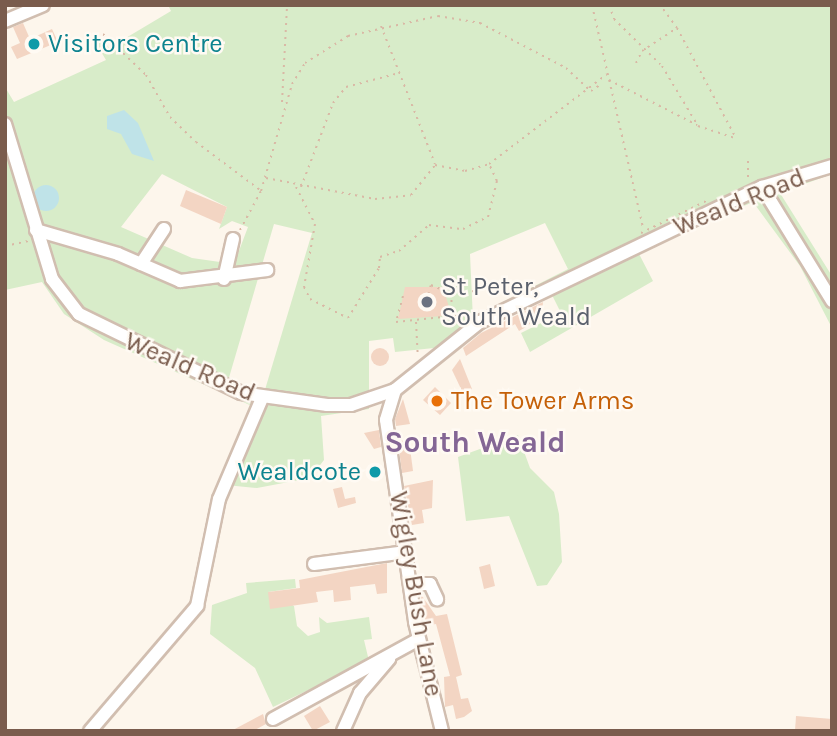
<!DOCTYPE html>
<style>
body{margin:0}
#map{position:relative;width:837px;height:736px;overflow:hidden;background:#fdf6ec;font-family:Karla,sans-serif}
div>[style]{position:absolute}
.green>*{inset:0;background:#d8ecc9}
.water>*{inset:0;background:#bfe3e8}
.round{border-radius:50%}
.building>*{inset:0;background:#f3d5c3}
.path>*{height:2px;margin-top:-1px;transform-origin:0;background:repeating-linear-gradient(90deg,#d9b8a5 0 2px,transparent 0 7px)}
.roads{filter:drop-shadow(2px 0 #d1beb0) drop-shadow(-2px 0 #d1beb0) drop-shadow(0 2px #d1beb0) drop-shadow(0 -2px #d1beb0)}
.minor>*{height:12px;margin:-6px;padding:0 6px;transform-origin:6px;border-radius:6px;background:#fff}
.dots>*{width:19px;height:19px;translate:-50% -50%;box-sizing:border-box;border:4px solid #fffaf3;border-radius:50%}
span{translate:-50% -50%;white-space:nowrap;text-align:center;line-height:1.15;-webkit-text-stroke:5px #fffaf3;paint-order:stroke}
.culture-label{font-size:26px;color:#0d838f}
.left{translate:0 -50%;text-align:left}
.right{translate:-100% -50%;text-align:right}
.street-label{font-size:26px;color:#7a5c4d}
.worship-label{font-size:26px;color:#5b616d}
.food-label{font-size:26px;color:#c56008}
.quarter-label{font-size:30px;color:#846695;font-weight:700}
.frame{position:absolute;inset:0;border:7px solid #7a5c4d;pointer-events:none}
</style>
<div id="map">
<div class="green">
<div style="clip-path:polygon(evenodd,168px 5px,832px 5px,832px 174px,780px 193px,832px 276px,832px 328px,800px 266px,753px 202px,638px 252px,653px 281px,530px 352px,521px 333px,561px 313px,549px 289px,499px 312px,501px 303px,568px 269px,545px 223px,470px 254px,473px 320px,434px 348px,395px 352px,393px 338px,369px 341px,369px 409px,321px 416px,324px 460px,310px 478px,257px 488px,226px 485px,252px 406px,104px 340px,64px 314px,42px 282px,5px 290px,5px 87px,14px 102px,106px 60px,97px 45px,102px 37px,109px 48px,171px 11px,168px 5px,162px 174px,227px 207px,219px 229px,232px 221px,248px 227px,234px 264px,192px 258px,121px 227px,162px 174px,168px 5px,274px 224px,312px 233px,264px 393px,228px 381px,274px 224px)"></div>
<div style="clip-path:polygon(518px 435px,530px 468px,554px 492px,559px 514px,562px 562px,547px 585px,537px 586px,509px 516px,466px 521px,458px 457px)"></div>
<div style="clip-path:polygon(295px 579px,296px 588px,268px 592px,294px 606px,297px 626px,308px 636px,320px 632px,319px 617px,327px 623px,369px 617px,372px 639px,364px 640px,369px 661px,273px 707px,255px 668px,210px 634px,212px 605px,247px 593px,246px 583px)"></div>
</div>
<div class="water">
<div style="clip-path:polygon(124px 110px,138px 123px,154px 161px,132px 154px,121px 134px,107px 129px,107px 116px)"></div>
<div class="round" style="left:33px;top:185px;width:26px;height:26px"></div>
</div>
<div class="building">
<div style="clip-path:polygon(23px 23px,30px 39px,52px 29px,58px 42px,17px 59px,11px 47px,20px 43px,13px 27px)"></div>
<div style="clip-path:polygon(186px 190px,227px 207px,221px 224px,180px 206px)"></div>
<div style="clip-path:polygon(405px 287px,443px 287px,449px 307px,444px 316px,398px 319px)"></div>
<div style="clip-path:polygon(543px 302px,542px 314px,526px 327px,519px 331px,515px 324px,466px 356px,463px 348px,481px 333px)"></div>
<div class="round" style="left:371px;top:348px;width:18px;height:18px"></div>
<div style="clip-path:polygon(460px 359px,472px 389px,463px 393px,452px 370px)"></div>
<div style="clip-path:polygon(435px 387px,451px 403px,440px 415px,423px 400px)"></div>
<div style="clip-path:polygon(403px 399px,410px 424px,396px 426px,395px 419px)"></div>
<div style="clip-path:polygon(379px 430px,381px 447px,374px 449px,364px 433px)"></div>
<div style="clip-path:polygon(409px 440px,413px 471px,402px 473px,398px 441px)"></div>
<div style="clip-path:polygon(433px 480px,432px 508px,422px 510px,424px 523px,412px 525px,404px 486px)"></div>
<div style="clip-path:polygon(342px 487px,345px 499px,355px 497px,356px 503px,338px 508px,333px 489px)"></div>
<div style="clip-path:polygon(387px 563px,387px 593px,377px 594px,375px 584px,350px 587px,351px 600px,334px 602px,333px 590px,316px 592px,318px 602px,270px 609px,268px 592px,300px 588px,299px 580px)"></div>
<div style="clip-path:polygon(490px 564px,495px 586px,484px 589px,479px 567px)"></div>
<div style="clip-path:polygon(420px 593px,436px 616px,447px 614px,462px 675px,456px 677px,461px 699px,468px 698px,472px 711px,464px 717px,456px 719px,453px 705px,445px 707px,444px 677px,450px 676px,436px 624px,426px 626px)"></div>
<div style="clip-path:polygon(320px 706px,330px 722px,313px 731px,304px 716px)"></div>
<div style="clip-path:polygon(263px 714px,266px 724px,253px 731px,231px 731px)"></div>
<div style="clip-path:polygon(796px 716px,832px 719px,832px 731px,795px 731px)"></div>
</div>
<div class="path">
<div style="left:592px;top:5px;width:229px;rotate:77.1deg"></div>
<div style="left:609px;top:5px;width:15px;rotate:70deg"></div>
<div style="left:614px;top:19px;width:67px;rotate:44.4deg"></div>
<div style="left:662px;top:66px;width:70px;rotate:59deg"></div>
<div style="left:698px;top:126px;width:40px;rotate:18deg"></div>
<div style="left:381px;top:26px;width:148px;rotate:68.6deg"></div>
<div style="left:677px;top:28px;width:125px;rotate:61.8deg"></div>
<div style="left:103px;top:34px;width:59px;rotate:43.6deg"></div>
<div style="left:146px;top:75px;width:48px;rotate:60.3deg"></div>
<div style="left:170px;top:117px;width:36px;rotate:44deg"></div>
<div style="left:196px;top:142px;width:80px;rotate:36.9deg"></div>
<div style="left:636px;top:63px;width:13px;rotate:-63deg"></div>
<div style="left:642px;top:51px;width:42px;rotate:-33.3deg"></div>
<div style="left:677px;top:28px;width:29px;rotate:-126deg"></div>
<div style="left:609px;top:80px;width:99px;rotate:27.1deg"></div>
<div style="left:282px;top:102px;width:97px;rotate:-87deg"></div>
<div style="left:748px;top:161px;width:20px;rotate:90deg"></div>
<div style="left:266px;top:178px;width:111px;rotate:10.9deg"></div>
<div style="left:375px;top:199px;width:36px;rotate:-6deg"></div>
<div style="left:411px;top:195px;width:38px;rotate:-51deg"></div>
<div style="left:435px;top:165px;width:31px;rotate:11deg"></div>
<div style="left:465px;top:171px;width:25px;rotate:-16deg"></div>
<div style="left:489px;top:164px;width:148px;rotate:-37.3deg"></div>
<div style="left:296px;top:187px;width:42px;rotate:62.8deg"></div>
<div style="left:315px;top:224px;width:64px;rotate:99.9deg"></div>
<div style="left:304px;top:287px;width:13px;rotate:63deg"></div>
<div style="left:310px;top:299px;width:42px;rotate:26.6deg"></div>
<div style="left:348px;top:318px;width:59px;rotate:-58.2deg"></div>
<div style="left:379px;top:268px;width:11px;rotate:-85deg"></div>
<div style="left:380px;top:257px;width:20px;rotate:-18deg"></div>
<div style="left:399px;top:251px;width:40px;rotate:-41deg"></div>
<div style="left:429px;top:225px;width:34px;rotate:7deg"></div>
<div style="left:463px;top:229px;width:28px;rotate:-26deg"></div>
<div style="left:488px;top:217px;width:37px;rotate:-76deg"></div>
<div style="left:497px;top:181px;width:19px;rotate:-115deg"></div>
<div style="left:301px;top:187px;width:90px;rotate:-69.1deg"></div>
<div style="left:333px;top:103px;width:21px;rotate:-51deg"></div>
<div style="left:346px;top:87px;width:55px;rotate:-14.8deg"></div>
<div style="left:240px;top:230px;width:44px;rotate:-61.7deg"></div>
<div style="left:261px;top:191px;width:111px;rotate:-73.8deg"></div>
<div style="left:292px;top:84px;width:25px;rotate:-58deg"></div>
<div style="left:305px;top:63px;width:51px;rotate:-32.1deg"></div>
<div style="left:348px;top:36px;width:92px;rotate:-12.5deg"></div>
<div style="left:438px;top:16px;width:43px;rotate:9.5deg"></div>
<div style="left:480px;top:23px;width:97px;rotate:27.6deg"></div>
<div style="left:566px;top:68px;width:34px;rotate:43deg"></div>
<div style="left:591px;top:91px;width:11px;rotate:-34deg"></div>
<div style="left:641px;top:233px;width:75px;rotate:-26.2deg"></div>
<div style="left:5px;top:246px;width:24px;rotate:-12deg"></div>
<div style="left:428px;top:294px;width:9px;rotate:-72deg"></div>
<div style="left:431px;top:285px;width:21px;rotate:23deg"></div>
<div style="left:403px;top:296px;width:27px;rotate:105deg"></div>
<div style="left:396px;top:322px;width:56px;rotate:-6.1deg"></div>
<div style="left:471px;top:315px;width:19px;rotate:177deg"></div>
<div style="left:452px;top:316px;width:23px;rotate:-92deg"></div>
<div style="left:451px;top:293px;width:24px;rotate:-5deg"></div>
<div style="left:416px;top:322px;width:34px;rotate:87deg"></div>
</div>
<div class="roads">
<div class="minor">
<div style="left:5px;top:21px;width:41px;rotate:-22.8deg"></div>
<div style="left:5px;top:124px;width:162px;rotate:73.1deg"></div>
<div style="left:52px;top:279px;width:44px;rotate:52.4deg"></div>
<div style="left:79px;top:314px;width:180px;rotate:26deg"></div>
<div style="left:241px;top:393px;width:87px;rotate:7.9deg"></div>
<div style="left:327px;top:405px;width:24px"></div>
<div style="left:351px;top:405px;width:46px;rotate:-18.8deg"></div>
<div style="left:395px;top:390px;width:109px;rotate:-38.7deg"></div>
<div style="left:480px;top:322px;width:313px;rotate:-25.6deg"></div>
<div style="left:762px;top:187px;width:73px;rotate:-16.7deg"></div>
<div style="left:762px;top:187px;width:134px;rotate:58.4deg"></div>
<div style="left:36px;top:230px;width:85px;rotate:16.3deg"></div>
<div style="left:118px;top:254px;width:68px;rotate:23.5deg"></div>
<div style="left:180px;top:281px;width:88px;rotate:-7.2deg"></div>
<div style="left:141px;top:264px;width:42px;rotate:-56.7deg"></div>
<div style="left:224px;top:279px;width:41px;rotate:-77.3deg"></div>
<div style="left:395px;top:390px;width:31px;rotate:107deg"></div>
<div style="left:386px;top:420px;width:204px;rotate:81.8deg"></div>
<div style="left:415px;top:622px;width:112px;rotate:76.1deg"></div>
<div style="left:314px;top:564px;width:93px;rotate:-7.4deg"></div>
<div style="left:410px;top:584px;width:20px"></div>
<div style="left:430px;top:584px;width:17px;rotate:65deg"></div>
<div style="left:273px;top:719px;width:166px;rotate:-28.7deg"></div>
<div style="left:90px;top:731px;width:165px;rotate:-49.4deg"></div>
<div style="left:197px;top:606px;width:109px;rotate:-78.4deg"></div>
<div style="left:219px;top:499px;width:110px;rotate:-66.9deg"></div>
<div style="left:343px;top:731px;width:42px;rotate:-65.9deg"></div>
<div style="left:360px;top:693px;width:45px;rotate:-49.5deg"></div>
</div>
</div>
<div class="dots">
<div style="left:34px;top:44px;background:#0f9aa8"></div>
<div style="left:427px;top:302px;background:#6b7280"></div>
<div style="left:437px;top:401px;background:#e8710a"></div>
<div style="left:375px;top:472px;background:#0f9aa8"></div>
</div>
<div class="culture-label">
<span class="left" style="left:48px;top:44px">Visitors Centre</span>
<span class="right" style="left:361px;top:472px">Wealdcote</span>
</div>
<div class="street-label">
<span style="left:739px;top:202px;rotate:-22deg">Weald Road</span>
<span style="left:190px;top:367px;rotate:23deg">Weald Road</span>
<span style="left:416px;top:594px;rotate:80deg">Wigley Bush Lane</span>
</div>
<div class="worship-label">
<span class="left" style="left:441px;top:302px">St Peter,<br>South Weald</span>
</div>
<div class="food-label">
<span class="left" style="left:451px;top:401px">The Tower Arms</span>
</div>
<div class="quarter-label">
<span style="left:475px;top:442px">South Weald</span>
</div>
<div class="frame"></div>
</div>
